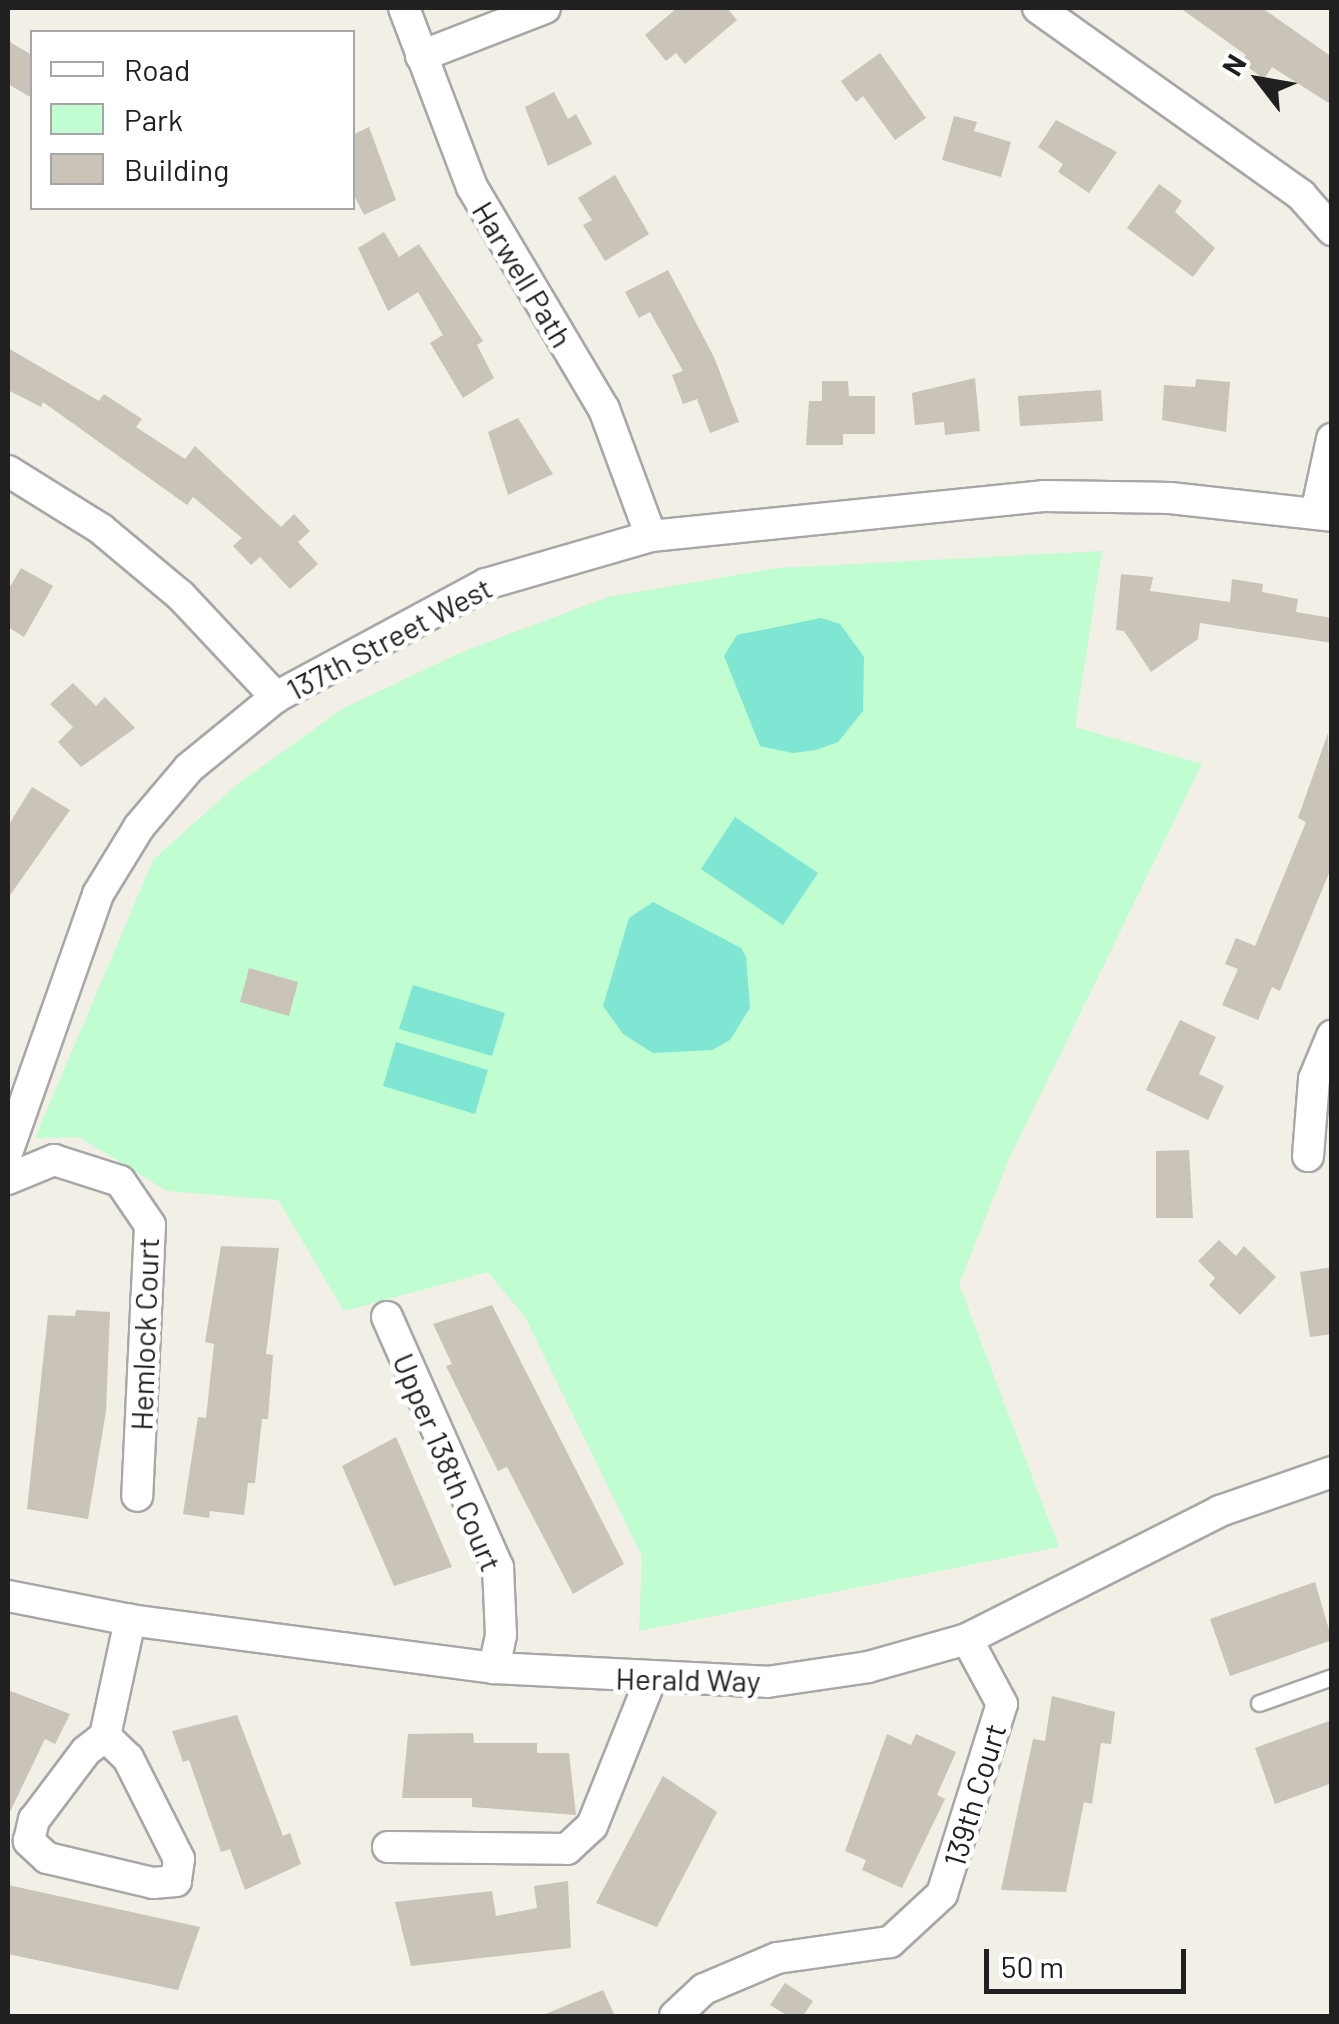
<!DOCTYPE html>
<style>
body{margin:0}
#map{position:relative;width:1339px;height:2024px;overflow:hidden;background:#f1efe6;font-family:Barlow,sans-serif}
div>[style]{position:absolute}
.park>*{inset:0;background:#c0fdd1}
.pitch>*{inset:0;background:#7ee6d2}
.building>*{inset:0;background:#c9c3b8}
.roads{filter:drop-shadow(2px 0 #a7a7a7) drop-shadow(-2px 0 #a7a7a7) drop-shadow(0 2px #a7a7a7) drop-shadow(0 -2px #a7a7a7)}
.lane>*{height:15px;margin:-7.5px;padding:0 7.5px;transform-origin:7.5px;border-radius:7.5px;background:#fff}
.street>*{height:30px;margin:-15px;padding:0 15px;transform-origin:15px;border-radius:15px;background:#fff}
span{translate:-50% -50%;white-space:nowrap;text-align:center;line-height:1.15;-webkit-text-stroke:10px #fff;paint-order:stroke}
.street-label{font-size:30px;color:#202020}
.frame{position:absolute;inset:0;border:10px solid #202020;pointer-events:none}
.legend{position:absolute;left:30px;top:30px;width:325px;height:180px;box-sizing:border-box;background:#fff;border:2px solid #a6a6a6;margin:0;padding:12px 18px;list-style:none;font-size:30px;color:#202020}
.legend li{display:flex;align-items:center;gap:20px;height:50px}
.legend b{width:50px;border:2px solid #a6a6a6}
.north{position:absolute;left:1209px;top:30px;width:100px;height:100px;-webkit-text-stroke:8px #fff;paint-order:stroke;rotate:301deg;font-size:28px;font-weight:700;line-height:40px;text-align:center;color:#202020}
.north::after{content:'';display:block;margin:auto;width:35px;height:45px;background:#202020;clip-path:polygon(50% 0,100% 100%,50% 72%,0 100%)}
.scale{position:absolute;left:984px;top:1949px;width:202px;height:45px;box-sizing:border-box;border:5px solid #202020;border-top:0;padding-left:12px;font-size:30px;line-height:35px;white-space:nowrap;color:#202020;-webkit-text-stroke:8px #fff;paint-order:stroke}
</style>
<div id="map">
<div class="park">
<div style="clip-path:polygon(1102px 551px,1075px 727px,1202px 764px,1008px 1161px,959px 1284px,1059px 1547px,639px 1631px,642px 1556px,525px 1317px,488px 1272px,344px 1311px,278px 1200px,167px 1191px,79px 1137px,35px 1138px,153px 860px,240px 782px,344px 708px,464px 651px,608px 597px,777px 568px)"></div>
</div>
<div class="pitch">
<div style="clip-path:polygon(821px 618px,840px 624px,864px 657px,863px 711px,838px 742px,816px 750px,793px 753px,760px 746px,724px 656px,737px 635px)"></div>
<div style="clip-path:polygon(735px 817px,818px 873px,783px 925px,701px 869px)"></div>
<div style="clip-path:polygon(653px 902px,741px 948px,746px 957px,750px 1008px,730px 1040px,712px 1050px,653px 1053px,623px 1034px,603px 1006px,629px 918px)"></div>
<div style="clip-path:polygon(413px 985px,505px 1013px,492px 1056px,399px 1029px)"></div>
<div style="clip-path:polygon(396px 1042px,488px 1070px,475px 1114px,383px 1086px)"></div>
</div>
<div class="building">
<div style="clip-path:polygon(677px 8px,727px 8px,737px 20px,685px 64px,676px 53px,666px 61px,645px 35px)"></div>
<div style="clip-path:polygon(1180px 8px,1262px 8px,1332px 57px,1332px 105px,1272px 67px,1264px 79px,1241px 62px,1246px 55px)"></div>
<div style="clip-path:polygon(8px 41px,32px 55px,32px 98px,8px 84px)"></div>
<div style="clip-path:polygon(880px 53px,926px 118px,895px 140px,863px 96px,856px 102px,841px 81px)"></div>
<div style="clip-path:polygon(554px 92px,568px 119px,576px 114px,592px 144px,548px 166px,525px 107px)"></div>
<div style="clip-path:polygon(954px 116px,977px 122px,974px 131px,1011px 142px,1001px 177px,942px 160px)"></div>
<div style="clip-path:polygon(1056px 120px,1117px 152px,1089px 193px,1058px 172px,1063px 164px,1038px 147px)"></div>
<div style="clip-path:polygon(369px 127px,396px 200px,364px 215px,352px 191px,352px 135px)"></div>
<div style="clip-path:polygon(615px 175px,649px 234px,605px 261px,583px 225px,592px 220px,578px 198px)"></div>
<div style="clip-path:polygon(1159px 184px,1182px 201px,1175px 212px,1215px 248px,1193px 277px,1127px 228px)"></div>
<div style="clip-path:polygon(384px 232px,399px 257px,419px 244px,483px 341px,477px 345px,494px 378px,463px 398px,430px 343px,443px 335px,418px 292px,388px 311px,358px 248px)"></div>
<div style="clip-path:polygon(668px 270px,714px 357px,739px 422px,710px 433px,697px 399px,683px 404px,672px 375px,683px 371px,650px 312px,639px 318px,625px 292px)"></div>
<div style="clip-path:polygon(8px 348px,99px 401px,104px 394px,142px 419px,136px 427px,185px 459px,195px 446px,281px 527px,294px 514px,310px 531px,298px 542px,318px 564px,290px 589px,260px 557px,251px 565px,233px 546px,242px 538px,193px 497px,187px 505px,43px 402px,41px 407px,8px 390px)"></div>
<div style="clip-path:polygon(975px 378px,980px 431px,945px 435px,944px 422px,915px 425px,912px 393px)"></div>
<div style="clip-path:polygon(1196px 379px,1230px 382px,1226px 432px,1162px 420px,1164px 385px,1195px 387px)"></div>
<div style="clip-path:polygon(822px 381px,848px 381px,849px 396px,875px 396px,875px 434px,843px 434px,843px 445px,806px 445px,809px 401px,822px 401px)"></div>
<div style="clip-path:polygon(1101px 390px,1103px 421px,1020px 426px,1018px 396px)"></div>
<div style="clip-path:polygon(518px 418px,553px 474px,508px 495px,488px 432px)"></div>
<div style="clip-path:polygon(21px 568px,53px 586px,24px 637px,8px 627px,8px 590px)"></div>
<div style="clip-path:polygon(1121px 574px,1153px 577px,1150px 591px,1230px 602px,1232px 579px,1263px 584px,1262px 592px,1298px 599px,1296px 612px,1332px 618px,1332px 643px,1200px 623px,1198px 639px,1151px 672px,1124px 631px,1116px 630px)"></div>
<div style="clip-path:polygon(73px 683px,96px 706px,105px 697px,135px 728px,81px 767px,58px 742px,73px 727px,50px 704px)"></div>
<div style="clip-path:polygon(1328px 733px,1332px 866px,1280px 991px,1272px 987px,1258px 1020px,1222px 1005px,1238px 969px,1225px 964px,1236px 938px,1255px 946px,1306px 822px,1298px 818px)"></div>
<div style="clip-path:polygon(32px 787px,70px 810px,8px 898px,8px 826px)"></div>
<div style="clip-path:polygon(249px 968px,298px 982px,289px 1016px,240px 1002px)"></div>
<div style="clip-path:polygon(1180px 1020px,1216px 1037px,1199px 1074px,1224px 1086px,1208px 1120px,1146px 1090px)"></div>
<div style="clip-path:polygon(1189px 1150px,1193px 1218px,1156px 1218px,1156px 1151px)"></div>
<div style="clip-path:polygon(1219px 1240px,1236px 1256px,1244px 1246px,1276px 1277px,1240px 1315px,1209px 1285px,1215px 1278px,1198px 1261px)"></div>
<div style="clip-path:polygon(221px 1246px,279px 1248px,266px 1354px,273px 1355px,268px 1419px,262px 1419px,255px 1483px,248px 1483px,244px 1515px,210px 1511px,209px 1518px,183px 1514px,198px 1417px,206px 1418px,214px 1344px,205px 1342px)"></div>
<div style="clip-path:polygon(1332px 1267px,1332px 1334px,1310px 1337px,1300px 1272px)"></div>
<div style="clip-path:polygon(492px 1305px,624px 1564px,573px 1594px,507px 1467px,498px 1471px,446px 1366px,452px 1364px,433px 1324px)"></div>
<div style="clip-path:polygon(76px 1310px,110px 1312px,106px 1411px,88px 1519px,27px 1509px,48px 1315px,75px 1316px)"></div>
<div style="clip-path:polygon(396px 1437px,452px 1567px,394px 1586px,342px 1466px)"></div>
<div style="clip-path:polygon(1315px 1582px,1332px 1640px,1230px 1676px,1210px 1619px)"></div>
<div style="clip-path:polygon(8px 1690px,70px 1714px,55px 1744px,45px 1739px,8px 1816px)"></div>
<div style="clip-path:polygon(1052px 1696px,1115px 1712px,1111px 1744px,1101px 1743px,1092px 1804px,1084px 1802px,1066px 1892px,1001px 1890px,1033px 1739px,1045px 1741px)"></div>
<div style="clip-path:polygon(237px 1715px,283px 1836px,290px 1833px,301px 1864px,245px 1890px,230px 1849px,221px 1852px,189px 1760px,183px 1762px,172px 1731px)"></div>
<div style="clip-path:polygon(1332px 1720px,1332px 1783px,1275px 1804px,1255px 1748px)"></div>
<div style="clip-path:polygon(473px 1733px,474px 1743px,537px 1743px,537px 1753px,569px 1753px,576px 1815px,472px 1807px,472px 1798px,402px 1798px,408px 1734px)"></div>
<div style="clip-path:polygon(887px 1734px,911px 1745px,916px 1734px,956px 1752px,937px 1795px,945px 1799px,902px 1888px,862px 1870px,866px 1860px,845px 1851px)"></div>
<div style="clip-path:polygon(663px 1776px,717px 1812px,657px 1927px,596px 1903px)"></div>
<div style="clip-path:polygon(568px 1881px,571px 1948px,411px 1966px,395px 1902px,492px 1891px,496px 1916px,537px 1908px,534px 1886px)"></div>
<div style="clip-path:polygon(8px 1885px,200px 1927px,178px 1990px,8px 1954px)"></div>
<div style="clip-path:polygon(785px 1983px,813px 2001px,803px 2016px,788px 2016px,770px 2005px)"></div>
<div style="clip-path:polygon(603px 1990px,615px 2016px,541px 2016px)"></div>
</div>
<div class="roads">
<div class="lane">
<div style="left:1259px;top:1703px;width:77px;rotate:-19.6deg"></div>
</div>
<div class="street">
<div style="left:404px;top:8px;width:191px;rotate:69.2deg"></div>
<div style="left:472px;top:187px;width:258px;rotate:59.3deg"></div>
<div style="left:604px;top:409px;width:135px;rotate:69.7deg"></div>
<div style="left:1038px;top:8px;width:323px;rotate:35.4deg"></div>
<div style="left:1301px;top:195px;width:47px;rotate:48.5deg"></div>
<div style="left:421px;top:56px;width:133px;rotate:-21.2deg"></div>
<div style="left:8px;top:471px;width:110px;rotate:31.9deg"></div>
<div style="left:101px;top:529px;width:104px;rotate:39.9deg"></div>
<div style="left:181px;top:596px;width:139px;rotate:46.8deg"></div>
<div style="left:1316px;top:513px;width:76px;rotate:-77.8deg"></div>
<div style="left:8px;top:1150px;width:271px;rotate:-70.6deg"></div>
<div style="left:98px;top:894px;width:79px;rotate:-58.5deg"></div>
<div style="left:139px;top:827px;width:77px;rotate:-49.7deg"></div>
<div style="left:189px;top:768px;width:112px;rotate:-39.2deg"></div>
<div style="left:276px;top:697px;width:238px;rotate:-28.3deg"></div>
<div style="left:486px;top:584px;width:172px;rotate:-16.2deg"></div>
<div style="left:651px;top:536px;width:394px;rotate:-5.8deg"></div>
<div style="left:1043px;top:496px;width:127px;rotate:0.9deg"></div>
<div style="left:1170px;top:498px;width:163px;rotate:6.3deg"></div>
<div style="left:1308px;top:1156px;width:77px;rotate:-85.5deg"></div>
<div style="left:1314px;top:1079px;width:47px;rotate:-67.3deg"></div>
<div style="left:8px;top:1179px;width:50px;rotate:-22.4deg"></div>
<div style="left:54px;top:1160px;width:69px;rotate:17.7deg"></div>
<div style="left:120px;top:1181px;width:53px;rotate:55.7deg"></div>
<div style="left:150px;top:1225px;width:271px;rotate:92.7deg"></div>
<div style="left:387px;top:1317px;width:274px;rotate:66.1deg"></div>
<div style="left:498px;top:1567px;width:68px;rotate:87.5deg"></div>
<div style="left:501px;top:1635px;width:34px;rotate:102deg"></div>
<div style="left:8px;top:1596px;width:124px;rotate:11.1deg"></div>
<div style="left:130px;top:1620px;width:367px;rotate:7.5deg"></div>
<div style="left:494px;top:1668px;width:273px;rotate:2.9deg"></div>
<div style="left:767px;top:1682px;width:102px;rotate:-8.4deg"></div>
<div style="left:868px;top:1667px;width:103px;rotate:-15.8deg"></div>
<div style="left:967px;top:1639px;width:284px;rotate:-26.8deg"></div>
<div style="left:1220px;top:1511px;width:119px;rotate:-19.2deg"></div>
<div style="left:105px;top:1736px;width:32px;rotate:44deg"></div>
<div style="left:128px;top:1758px;width:113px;rotate:63.2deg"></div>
<div style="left:179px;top:1859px;width:22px;rotate:98deg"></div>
<div style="left:176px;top:1881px;width:23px;rotate:175deg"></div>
<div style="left:153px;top:1883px;width:109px;rotate:-166.7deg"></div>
<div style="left:47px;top:1858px;width:25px;rotate:-137deg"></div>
<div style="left:29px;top:1841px;width:22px;rotate:-77deg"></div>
<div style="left:34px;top:1820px;width:86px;rotate:-53deg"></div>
<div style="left:86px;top:1751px;width:24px;rotate:-38deg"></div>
<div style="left:105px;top:1736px;width:119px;rotate:-77.8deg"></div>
<div style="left:388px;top:1847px;width:179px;rotate:0.6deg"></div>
<div style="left:567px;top:1849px;width:34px;rotate:-43deg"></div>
<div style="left:592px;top:1826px;width:156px;rotate:-68.2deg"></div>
<div style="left:675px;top:2016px;width:40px;rotate:-43deg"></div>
<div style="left:704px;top:1989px;width:79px;rotate:-23deg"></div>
<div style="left:777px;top:1958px;width:114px;rotate:-8.1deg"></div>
<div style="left:890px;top:1942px;width:71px;rotate:-42.7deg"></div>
<div style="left:942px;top:1894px;width:199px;rotate:-72.5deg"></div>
<div style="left:1002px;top:1704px;width:74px;rotate:-118.3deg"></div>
</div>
</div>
<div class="street-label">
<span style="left:523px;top:274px;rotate:59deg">Harwell Path</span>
<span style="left:389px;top:638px;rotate:-28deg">137th Street West</span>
<span style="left:144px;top:1334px;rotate:-88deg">Hemlock Court</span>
<span style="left:448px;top:1462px;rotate:67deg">Upper 138th Court</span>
<span style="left:688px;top:1679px;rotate:1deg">Herald Way</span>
<span style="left:974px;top:1795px;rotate:-73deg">139th Court</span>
</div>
<div class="frame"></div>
<ul class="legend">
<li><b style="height:12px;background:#fff"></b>Road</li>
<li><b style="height:28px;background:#c0fdd1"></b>Park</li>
<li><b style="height:28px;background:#c9c3b8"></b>Building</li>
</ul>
<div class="north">N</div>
<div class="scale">50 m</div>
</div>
